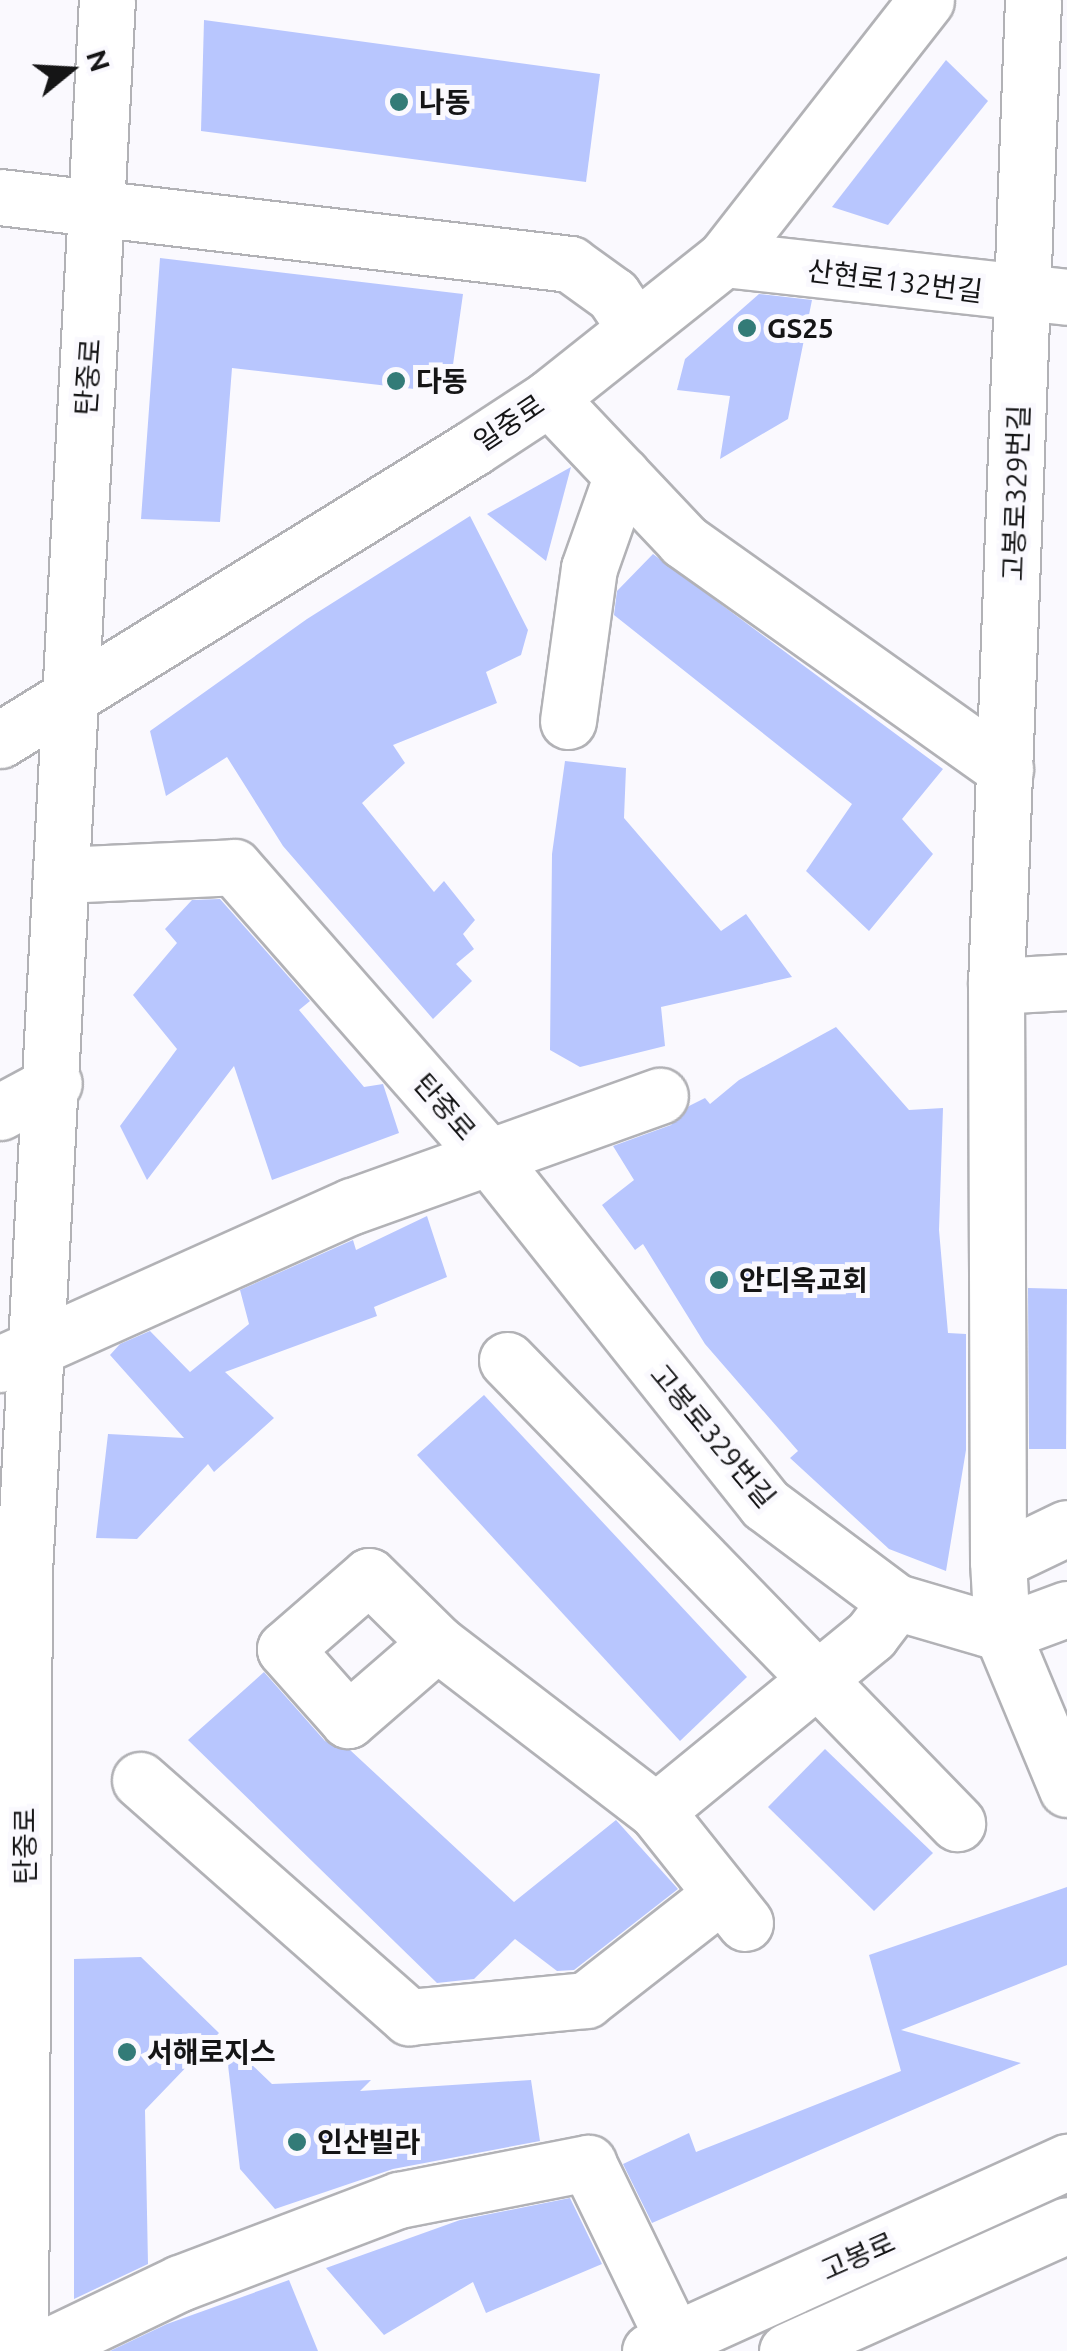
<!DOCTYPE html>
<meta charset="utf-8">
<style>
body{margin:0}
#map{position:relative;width:1067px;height:2351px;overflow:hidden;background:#faf9fe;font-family:Ubuntu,"Noto Sans KR",sans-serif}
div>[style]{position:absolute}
.building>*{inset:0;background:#b8c6fe}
.roads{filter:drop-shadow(2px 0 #b2b2b6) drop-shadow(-2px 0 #b2b2b6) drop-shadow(0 2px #b2b2b6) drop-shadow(0 -2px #b2b2b6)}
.minor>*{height:55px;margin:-27.5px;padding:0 27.5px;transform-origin:27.5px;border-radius:27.5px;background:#fff}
.major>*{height:55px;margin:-27.5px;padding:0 27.5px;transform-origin:27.5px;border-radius:27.5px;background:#fff}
.dots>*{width:28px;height:28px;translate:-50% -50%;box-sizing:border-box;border:5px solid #faf9fe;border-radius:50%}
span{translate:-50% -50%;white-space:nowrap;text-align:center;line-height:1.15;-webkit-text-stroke:10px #faf9fe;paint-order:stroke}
.poi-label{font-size:28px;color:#151516;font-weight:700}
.left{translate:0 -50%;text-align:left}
.street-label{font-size:28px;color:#151516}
.north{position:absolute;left:20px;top:20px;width:100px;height:100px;-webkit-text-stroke:8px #faf9fe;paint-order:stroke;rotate:72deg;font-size:28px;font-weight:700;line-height:40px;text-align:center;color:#151516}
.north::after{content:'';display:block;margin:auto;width:35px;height:45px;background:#151516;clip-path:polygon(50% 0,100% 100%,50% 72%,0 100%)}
</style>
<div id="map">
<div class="building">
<div style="clip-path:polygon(204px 20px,600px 74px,586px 182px,201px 131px)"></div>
<div style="clip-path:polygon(946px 60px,988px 101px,888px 225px,832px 207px)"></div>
<div style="clip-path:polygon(160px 258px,463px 294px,449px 393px,232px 368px,220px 522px,141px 519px)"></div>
<div style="clip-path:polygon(759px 294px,812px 300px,788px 419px,720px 459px,730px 396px,677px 390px,685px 359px)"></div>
<div style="clip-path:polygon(571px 467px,546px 561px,487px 514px)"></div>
<div style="clip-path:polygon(470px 516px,528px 630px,521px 655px,486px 672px,497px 703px,393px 745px,405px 763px,362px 803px,434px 892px,444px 881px,475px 920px,463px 934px,474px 949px,456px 964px,472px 981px,433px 1019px,283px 846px,227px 757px,166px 796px,150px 731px,307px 619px)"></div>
<div style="clip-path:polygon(653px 554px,943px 769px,902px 819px,933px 854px,869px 931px,806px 871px,852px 804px,614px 615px,617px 591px)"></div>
<div style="clip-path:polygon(565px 761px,626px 768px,624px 818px,721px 931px,746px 914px,792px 977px,661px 1007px,665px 1046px,580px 1067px,550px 1050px,552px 854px)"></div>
<div style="clip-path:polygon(220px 899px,310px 1001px,299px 1010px,364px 1087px,383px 1084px,399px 1133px,272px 1180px,234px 1066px,147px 1180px,120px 1126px,177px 1049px,133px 995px,177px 943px,165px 929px,192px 900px)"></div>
<div style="clip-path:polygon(836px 1027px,909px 1110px,943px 1108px,939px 1230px,948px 1333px,966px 1334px,966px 1450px,946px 1571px,889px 1549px,790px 1458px,798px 1451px,705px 1344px,643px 1244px,635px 1250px,602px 1205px,634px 1180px,613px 1146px,671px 1125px,689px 1106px,705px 1098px,710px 1104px,739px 1080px)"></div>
<div style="clip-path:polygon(427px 1216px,447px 1277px,374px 1307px,377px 1316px,225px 1372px,274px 1418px,214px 1472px,208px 1464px,137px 1539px,96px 1538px,108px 1434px,184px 1438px,110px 1355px,120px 1344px,150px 1331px,190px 1372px,249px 1324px,240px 1290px,353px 1240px,356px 1250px)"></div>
<div style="clip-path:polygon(1028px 1288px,1067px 1289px,1066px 1449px,1029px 1449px)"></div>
<div style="clip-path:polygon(484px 1395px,747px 1677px,680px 1741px,417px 1455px)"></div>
<div style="clip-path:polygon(264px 1672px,325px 1741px,350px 1750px,514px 1902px,616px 1820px,678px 1889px,574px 1970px,557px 1971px,515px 1939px,474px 1979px,437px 1983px,188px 1740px)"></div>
<div style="clip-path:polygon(825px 1749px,933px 1853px,874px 1911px,768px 1807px)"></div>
<div style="clip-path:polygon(1067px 1887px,1067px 1965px,901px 2030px,1021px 2063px,652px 2223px,623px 2164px,689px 2133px,696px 2152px,901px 2071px,869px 1955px)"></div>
<div style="clip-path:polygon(141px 1957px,219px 2033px,145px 2110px,148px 2264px,74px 2299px,74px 1959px)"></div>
<div style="clip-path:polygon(225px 2039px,272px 2084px,371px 2080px,360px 2091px,531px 2080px,540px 2141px,393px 2169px,275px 2209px,240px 2169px)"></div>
<div style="clip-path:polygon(570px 2198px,602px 2264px,486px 2313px,473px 2282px,384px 2335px,326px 2268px,460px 2220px)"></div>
<div style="clip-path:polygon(289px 2280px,318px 2351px,110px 2351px,167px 2324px)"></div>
</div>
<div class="roads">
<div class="minor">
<div style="left:1033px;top:0;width:987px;rotate:92.15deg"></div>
<div style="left:996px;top:986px;width:575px;rotate:89.8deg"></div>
<div style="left:998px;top:1561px;width:72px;rotate:86.8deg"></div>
<div style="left:1002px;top:1633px;width:169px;rotate:67.4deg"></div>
<div style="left:0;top:197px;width:574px;rotate:6.7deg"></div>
<div style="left:570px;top:264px;width:53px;rotate:35.8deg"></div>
<div style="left:613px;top:295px;width:40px;rotate:56deg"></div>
<div style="left:724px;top:259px;width:345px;rotate:6.3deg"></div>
<div style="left:549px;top:398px;width:197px;rotate:46.6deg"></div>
<div style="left:684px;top:541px;width:394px;rotate:35.4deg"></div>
<div style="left:568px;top:721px;width:154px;rotate:-82.2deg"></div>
<div style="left:589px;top:568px;width:99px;rotate:-70.5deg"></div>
<div style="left:0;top:740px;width:556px;rotate:-31.69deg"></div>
<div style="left:473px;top:448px;width:91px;rotate:-33.3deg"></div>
<div style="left:549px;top:398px;width:223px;rotate:-38.5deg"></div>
<div style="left:724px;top:259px;width:328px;rotate:-52deg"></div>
<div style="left:61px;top:875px;width:173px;rotate:-2.6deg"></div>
<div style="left:234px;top:867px;width:386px;rotate:48.7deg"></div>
<div style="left:489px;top:1157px;width:443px;rotate:51.5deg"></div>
<div style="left:765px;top:1504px;width:164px;rotate:36.8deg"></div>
<div style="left:896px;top:1602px;width:110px;rotate:16.3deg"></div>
<div style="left:1002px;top:1633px;width:69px;rotate:-20.3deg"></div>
<div style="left:996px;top:986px;width:71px;rotate:-3.2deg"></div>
<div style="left:0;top:1112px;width:61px;rotate:-28.2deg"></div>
<div style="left:507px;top:1360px;width:646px;rotate:45.82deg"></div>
<div style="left:0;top:1364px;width:386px;rotate:-24.2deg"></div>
<div style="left:352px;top:1206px;width:327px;rotate:-19.7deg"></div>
<div style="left:998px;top:1561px;width:76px;rotate:-25.6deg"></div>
<div style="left:437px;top:1643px;width:118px;rotate:139.1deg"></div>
<div style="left:348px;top:1720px;width:95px;rotate:-131.6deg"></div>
<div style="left:285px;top:1649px;width:111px;rotate:-41deg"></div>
<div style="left:369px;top:1576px;width:95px;rotate:44.6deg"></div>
<div style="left:437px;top:1643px;width:276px;rotate:37.5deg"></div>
<div style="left:656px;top:1811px;width:143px;rotate:51.5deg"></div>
<div style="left:140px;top:1780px;width:359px;rotate:41.4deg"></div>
<div style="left:409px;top:2017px;width:178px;rotate:-5.5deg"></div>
<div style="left:586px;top:2000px;width:167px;rotate:-38deg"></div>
<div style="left:656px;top:1811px;width:278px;rotate:-39.3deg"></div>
<div style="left:871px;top:1635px;width:41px;rotate:-52.9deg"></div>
<div style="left:38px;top:2351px;width:157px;rotate:-25.6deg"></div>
<div style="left:180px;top:2283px;width:234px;rotate:-20.8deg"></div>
<div style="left:399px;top:2200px;width:193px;rotate:-11.1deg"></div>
<div style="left:588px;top:2163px;width:197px;rotate:64.1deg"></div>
</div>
<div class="major">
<div style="left:20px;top:2351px;width:779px;rotate:-89.71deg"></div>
<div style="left:24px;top:1572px;width:1574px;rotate:-86.98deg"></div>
<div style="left:650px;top:2351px;width:458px;rotate:-24.4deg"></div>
<div style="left:787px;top:2351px;width:307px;rotate:-24.2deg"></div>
</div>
</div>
<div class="dots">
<div style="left:399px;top:102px;background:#337b77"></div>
<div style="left:747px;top:328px;background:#337b77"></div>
<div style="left:396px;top:381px;background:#337b77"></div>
<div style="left:719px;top:1280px;background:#337b77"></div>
<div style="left:127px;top:2052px;background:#337b77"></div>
<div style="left:297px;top:2142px;background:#337b77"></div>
</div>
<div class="poi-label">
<span class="left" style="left:419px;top:102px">나동</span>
<span class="left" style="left:767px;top:328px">GS25</span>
<span class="left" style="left:416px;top:381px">다동</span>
<span class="left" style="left:739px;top:1280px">안디옥교회</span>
<span class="left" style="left:147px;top:2052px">서해로지스</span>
<span class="left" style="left:317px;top:2142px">인산빌라</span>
</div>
<div class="street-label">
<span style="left:895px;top:281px;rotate:7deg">산현로132번길</span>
<span style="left:88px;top:377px;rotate:-86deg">탄중로</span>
<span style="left:509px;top:423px;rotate:-34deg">일중로</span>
<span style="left:1016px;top:493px;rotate:-88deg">고봉로329번길</span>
<span style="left:445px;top:1107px;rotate:49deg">탄중로</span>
<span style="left:713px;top:1436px;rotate:50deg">고봉로329번길</span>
<span style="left:25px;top:1846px;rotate:-90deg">탄중로</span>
<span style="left:858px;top:2256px;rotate:-24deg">고봉로</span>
</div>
<div class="north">N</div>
</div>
